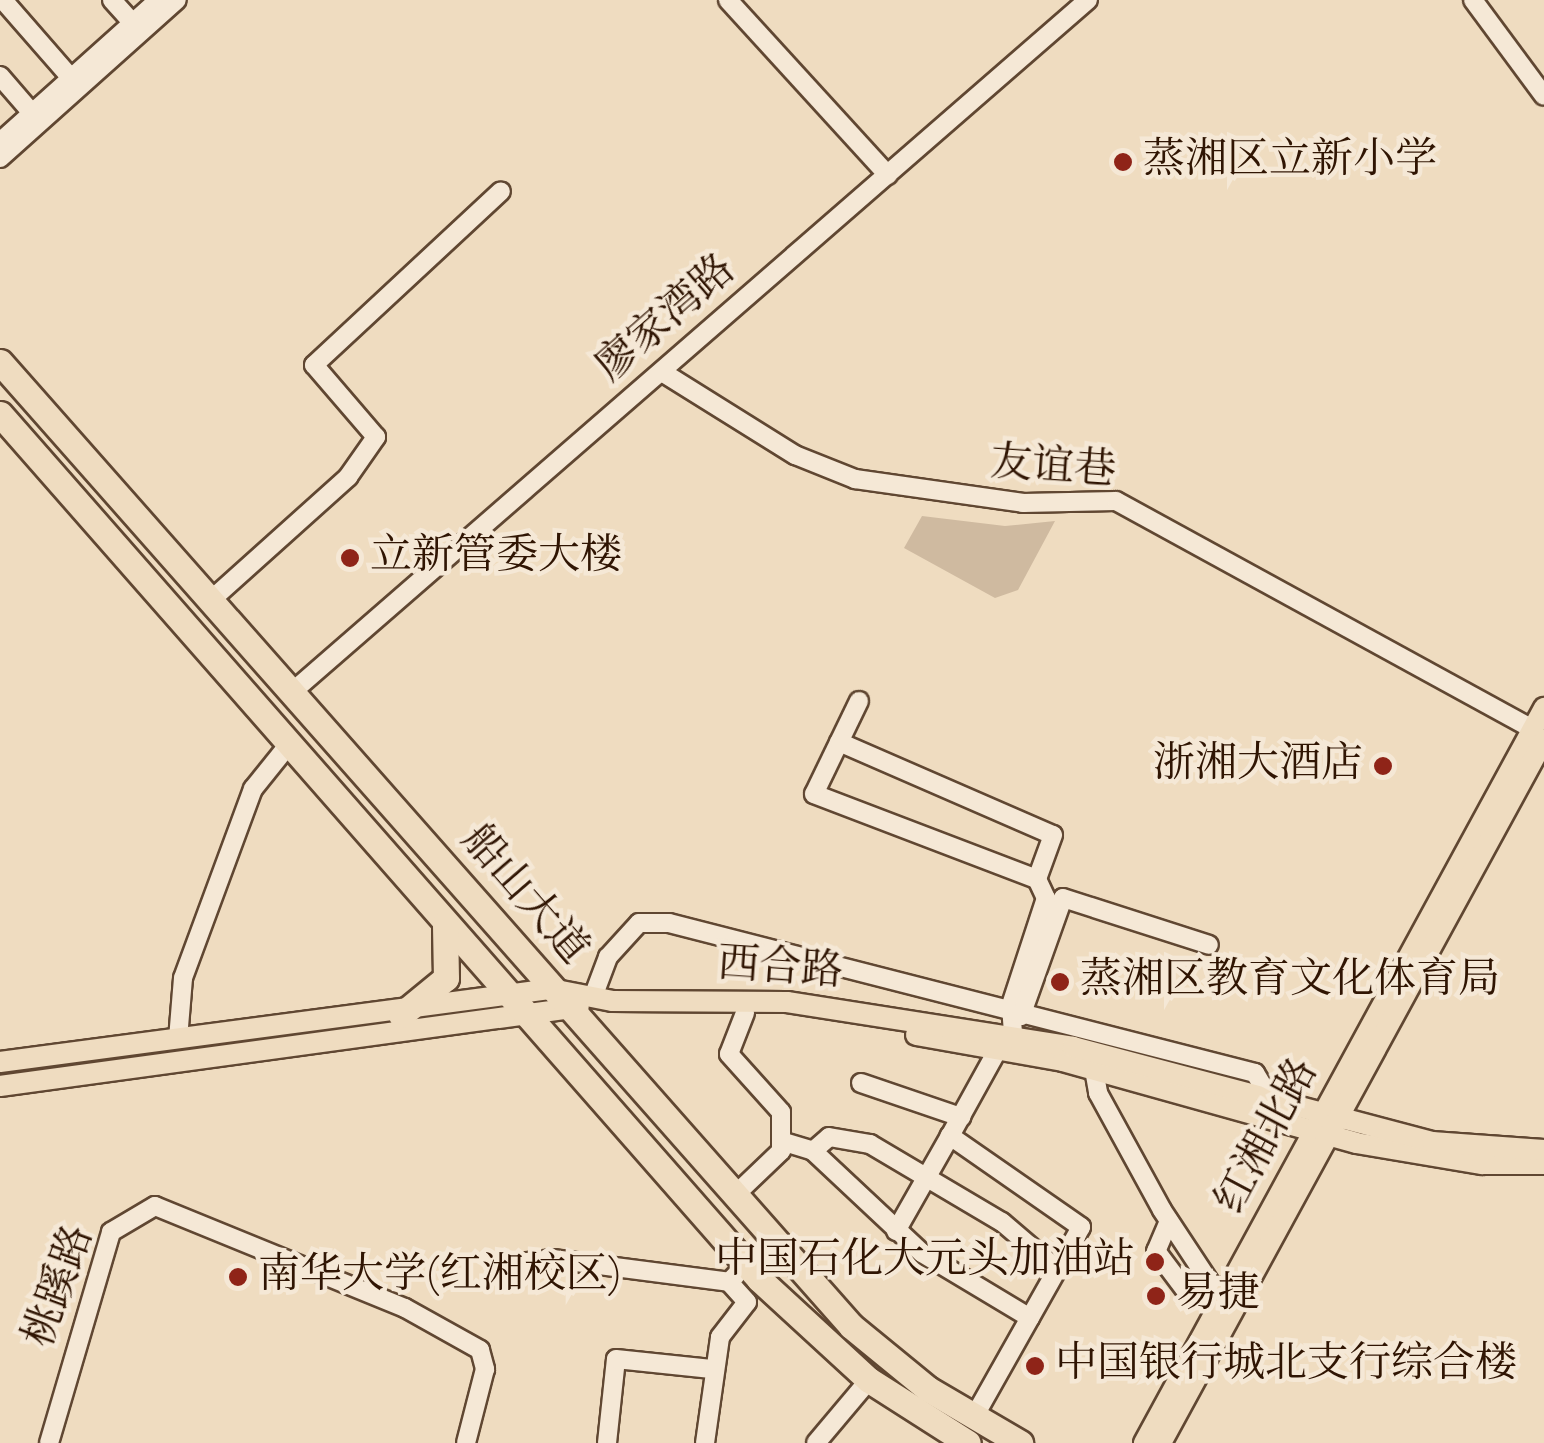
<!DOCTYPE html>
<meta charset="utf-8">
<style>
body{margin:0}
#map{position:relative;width:1544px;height:1443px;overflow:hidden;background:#efdcc0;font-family:"Sorts Mill Goudy","Noto Serif SC",serif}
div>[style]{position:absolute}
.green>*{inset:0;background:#cfbaa0}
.roads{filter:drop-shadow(2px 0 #604732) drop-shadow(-2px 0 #604732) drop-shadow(0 2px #604732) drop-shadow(0 -2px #604732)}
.minor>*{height:18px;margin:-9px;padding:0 9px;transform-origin:9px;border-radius:9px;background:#f5e8d6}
.major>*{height:20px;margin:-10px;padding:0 10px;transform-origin:10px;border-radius:10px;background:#efdcc0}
.highway>*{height:25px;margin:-12.5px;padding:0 12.5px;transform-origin:12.5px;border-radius:12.5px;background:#efdcc0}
.dots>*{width:28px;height:28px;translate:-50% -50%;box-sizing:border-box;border:5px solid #f5e8d6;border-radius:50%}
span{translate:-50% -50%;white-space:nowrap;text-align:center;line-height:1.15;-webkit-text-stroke:9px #f5e8d6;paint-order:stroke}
.poi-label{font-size:42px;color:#301503}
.left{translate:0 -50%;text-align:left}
.right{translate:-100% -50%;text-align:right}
.street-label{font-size:42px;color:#301503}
</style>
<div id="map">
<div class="green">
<div style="clip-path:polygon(922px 516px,1005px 526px,1055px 521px,1018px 590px,995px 598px,904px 548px)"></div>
</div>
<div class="roads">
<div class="minor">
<div style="left:3px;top:0;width:103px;rotate:48.9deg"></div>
<div style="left:112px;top:0;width:31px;rotate:48deg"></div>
<div style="left:728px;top:0;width:237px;rotate:47.6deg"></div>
<div style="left:1473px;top:0;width:119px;rotate:53.5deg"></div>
<div style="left:0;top:76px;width:49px;rotate:49.1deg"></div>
<div style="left:0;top:142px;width:212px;rotate:-41.9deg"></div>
<div style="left:0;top:158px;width:237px;rotate:-41.8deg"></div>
<div style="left:662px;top:372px;width:157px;rotate:32deg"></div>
<div style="left:795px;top:455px;width:65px;rotate:21.8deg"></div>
<div style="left:855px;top:479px;width:170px;rotate:8.1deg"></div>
<div style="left:1023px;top:503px;width:93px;rotate:-1.2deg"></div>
<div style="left:1116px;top:501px;width:475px;rotate:28.7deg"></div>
<div style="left:210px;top:601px;width:186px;rotate:-41.9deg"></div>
<div style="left:348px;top:477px;width:49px;rotate:-55deg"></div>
<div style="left:376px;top:437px;width:95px;rotate:-130.7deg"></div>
<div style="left:314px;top:365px;width:255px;rotate:-42.9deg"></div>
<div style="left:291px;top:693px;width:1056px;rotate:-41.01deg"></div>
<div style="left:859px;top:701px;width:103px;rotate:115.8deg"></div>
<div style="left:814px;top:794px;width:239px;rotate:20.9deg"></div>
<div style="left:1037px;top:879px;width:21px;rotate:65deg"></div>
<div style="left:1046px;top:898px;width:113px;rotate:108.1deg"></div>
<div style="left:1011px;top:1005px;width:30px;rotate:86deg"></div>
<div style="left:839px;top:742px;width:233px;rotate:23.5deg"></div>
<div style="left:1053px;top:835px;width:47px;rotate:110deg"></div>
<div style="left:593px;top:997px;width:43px;rotate:-69.4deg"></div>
<div style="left:608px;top:957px;width:46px;rotate:-47.6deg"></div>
<div style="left:639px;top:923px;width:30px"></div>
<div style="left:669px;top:923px;width:605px;rotate:14.36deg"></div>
<div style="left:1255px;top:1073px;width:33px;rotate:59deg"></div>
<div style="left:1021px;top:1016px;width:125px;rotate:-70.4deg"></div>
<div style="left:1063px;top:898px;width:153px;rotate:17.8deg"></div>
<div style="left:178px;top:1039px;width:61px;rotate:-85.3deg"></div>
<div style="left:183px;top:978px;width:202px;rotate:-69.7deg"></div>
<div style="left:253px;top:789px;width:59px;rotate:-51.2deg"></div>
<div style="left:1092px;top:1058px;width:36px;rotate:80deg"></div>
<div style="left:1098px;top:1093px;width:133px;rotate:61.3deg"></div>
<div style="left:1162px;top:1210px;width:95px;rotate:56.6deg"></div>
<div style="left:1214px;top:1289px;width:24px;rotate:30deg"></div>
<div style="left:861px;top:1083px;width:106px;rotate:18.8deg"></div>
<div style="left:781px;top:1141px;width:34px;rotate:17deg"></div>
<div style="left:813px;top:1151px;width:149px;rotate:43.1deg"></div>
<div style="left:922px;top:1253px;width:126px;rotate:31deg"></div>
<div style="left:813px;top:1151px;width:21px;rotate:-41deg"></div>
<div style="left:829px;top:1137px;width:42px;rotate:9.7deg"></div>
<div style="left:870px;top:1144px;width:153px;rotate:30.6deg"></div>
<div style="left:1002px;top:1222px;width:72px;rotate:40.5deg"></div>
<div style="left:735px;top:1195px;width:64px;rotate:-43.7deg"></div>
<div style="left:781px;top:1151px;width:39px;rotate:-90deg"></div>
<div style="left:781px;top:1112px;width:78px;rotate:-131.9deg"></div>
<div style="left:729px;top:1054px;width:44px;rotate:-68.7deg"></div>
<div style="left:1169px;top:1221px;width:33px;rotate:113deg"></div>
<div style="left:1156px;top:1251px;width:50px;rotate:53.1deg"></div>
<div style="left:1186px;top:1291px;width:28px;rotate:-4deg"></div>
<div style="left:896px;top:1231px;width:109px;rotate:-60.4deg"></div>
<div style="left:511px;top:1264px;width:42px;rotate:-6.8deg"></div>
<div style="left:553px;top:1259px;width:177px;rotate:7.4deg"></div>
<div style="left:974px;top:1417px;width:218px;rotate:-60.6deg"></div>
<div style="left:1081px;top:1227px;width:160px;rotate:-145.2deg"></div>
<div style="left:950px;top:1136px;width:99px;rotate:-61.1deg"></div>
<div style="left:49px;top:1443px;width:220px;rotate:-73.6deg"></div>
<div style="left:111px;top:1232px;width:51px;rotate:-30.6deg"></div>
<div style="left:155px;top:1206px;width:270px;rotate:22.2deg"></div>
<div style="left:405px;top:1308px;width:86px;rotate:29.2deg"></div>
<div style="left:480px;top:1350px;width:20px;rotate:75deg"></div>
<div style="left:485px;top:1369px;width:76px;rotate:104.4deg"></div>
<div style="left:607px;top:1443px;width:84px;rotate:-83.9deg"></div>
<div style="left:616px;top:1359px;width:96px;rotate:6deg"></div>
<div style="left:705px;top:1443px;width:107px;rotate:-81.9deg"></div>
<div style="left:720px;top:1337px;width:44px;rotate:-52.4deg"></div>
<div style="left:747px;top:1302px;width:27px;rotate:-132deg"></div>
<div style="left:729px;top:1282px;width:10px;rotate:-45deg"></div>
<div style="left:816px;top:1443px;width:82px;rotate:-49.9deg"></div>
</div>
<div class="major">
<div style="left:916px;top:1035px;width:149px;rotate:10deg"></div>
<div style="left:1063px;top:1061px;width:304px;rotate:15.6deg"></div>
<div style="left:1356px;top:1143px;width:128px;rotate:9.5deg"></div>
<div style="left:1482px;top:1164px;width:62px"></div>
<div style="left:0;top:1062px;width:556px;rotate:-7.55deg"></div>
<div style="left:551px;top:989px;width:62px;rotate:11.1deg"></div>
<div style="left:612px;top:1001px;width:175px;rotate:0.3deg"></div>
<div style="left:787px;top:1002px;width:290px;rotate:8.9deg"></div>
<div style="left:1073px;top:1047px;width:371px;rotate:14.8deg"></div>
<div style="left:1432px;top:1142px;width:112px;rotate:4.1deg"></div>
<div style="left:0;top:1086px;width:584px;rotate:-7.77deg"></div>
<div style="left:1144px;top:1443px;width:837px;rotate:-61.44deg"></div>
<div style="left:1161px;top:1443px;width:801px;rotate:-61.42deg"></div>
</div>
<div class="highway">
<div style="left:0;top:362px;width:1286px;rotate:48.56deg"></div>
<div style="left:851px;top:1326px;width:99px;rotate:39.3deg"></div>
<div style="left:928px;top:1389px;width:107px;rotate:30.4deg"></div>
<div style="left:0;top:414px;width:1151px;rotate:48.73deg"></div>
<div style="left:759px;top:1279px;width:149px;rotate:42.6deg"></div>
<div style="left:869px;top:1380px;width:117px;rotate:32.5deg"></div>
<div style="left:401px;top:1015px;width:58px;rotate:-39.4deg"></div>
<div style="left:446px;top:978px;width:54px;rotate:-91.1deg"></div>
</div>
</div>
<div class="dots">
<div style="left:1123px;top:162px;background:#8f2418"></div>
<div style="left:350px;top:558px;background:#8f2418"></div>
<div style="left:1383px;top:766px;background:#8f2418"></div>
<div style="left:1060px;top:982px;background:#8f2418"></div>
<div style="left:1155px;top:1262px;background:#8f2418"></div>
<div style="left:238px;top:1277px;background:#8f2418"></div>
<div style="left:1156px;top:1296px;background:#8f2418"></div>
<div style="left:1035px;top:1366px;background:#8f2418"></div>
</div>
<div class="poi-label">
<span class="left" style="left:1143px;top:162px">蒸湘区立新小学</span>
<span class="left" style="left:370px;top:558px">立新管委大楼</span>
<span class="right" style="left:1363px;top:766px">浙湘大酒店</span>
<span class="left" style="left:1080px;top:982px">蒸湘区教育文化体育局</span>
<span class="right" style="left:1135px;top:1262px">中国石化大元头加油站</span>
<span class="left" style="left:258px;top:1277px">南华大学(红湘校区)</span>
<span class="left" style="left:1176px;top:1296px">易捷</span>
<span class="left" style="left:1055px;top:1366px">中国银行城北支行综合楼</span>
</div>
<div class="street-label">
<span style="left:667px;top:320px;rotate:-41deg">廖家湾路</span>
<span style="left:1053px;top:469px;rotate:4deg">友谊巷</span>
<span style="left:523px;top:896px;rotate:49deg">船山大道</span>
<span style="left:780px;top:970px;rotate:4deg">西合路</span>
<span style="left:1269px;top:1137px;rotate:-62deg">红湘北路</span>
<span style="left:61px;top:1287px;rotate:-70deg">桃蹊路</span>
</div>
</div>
